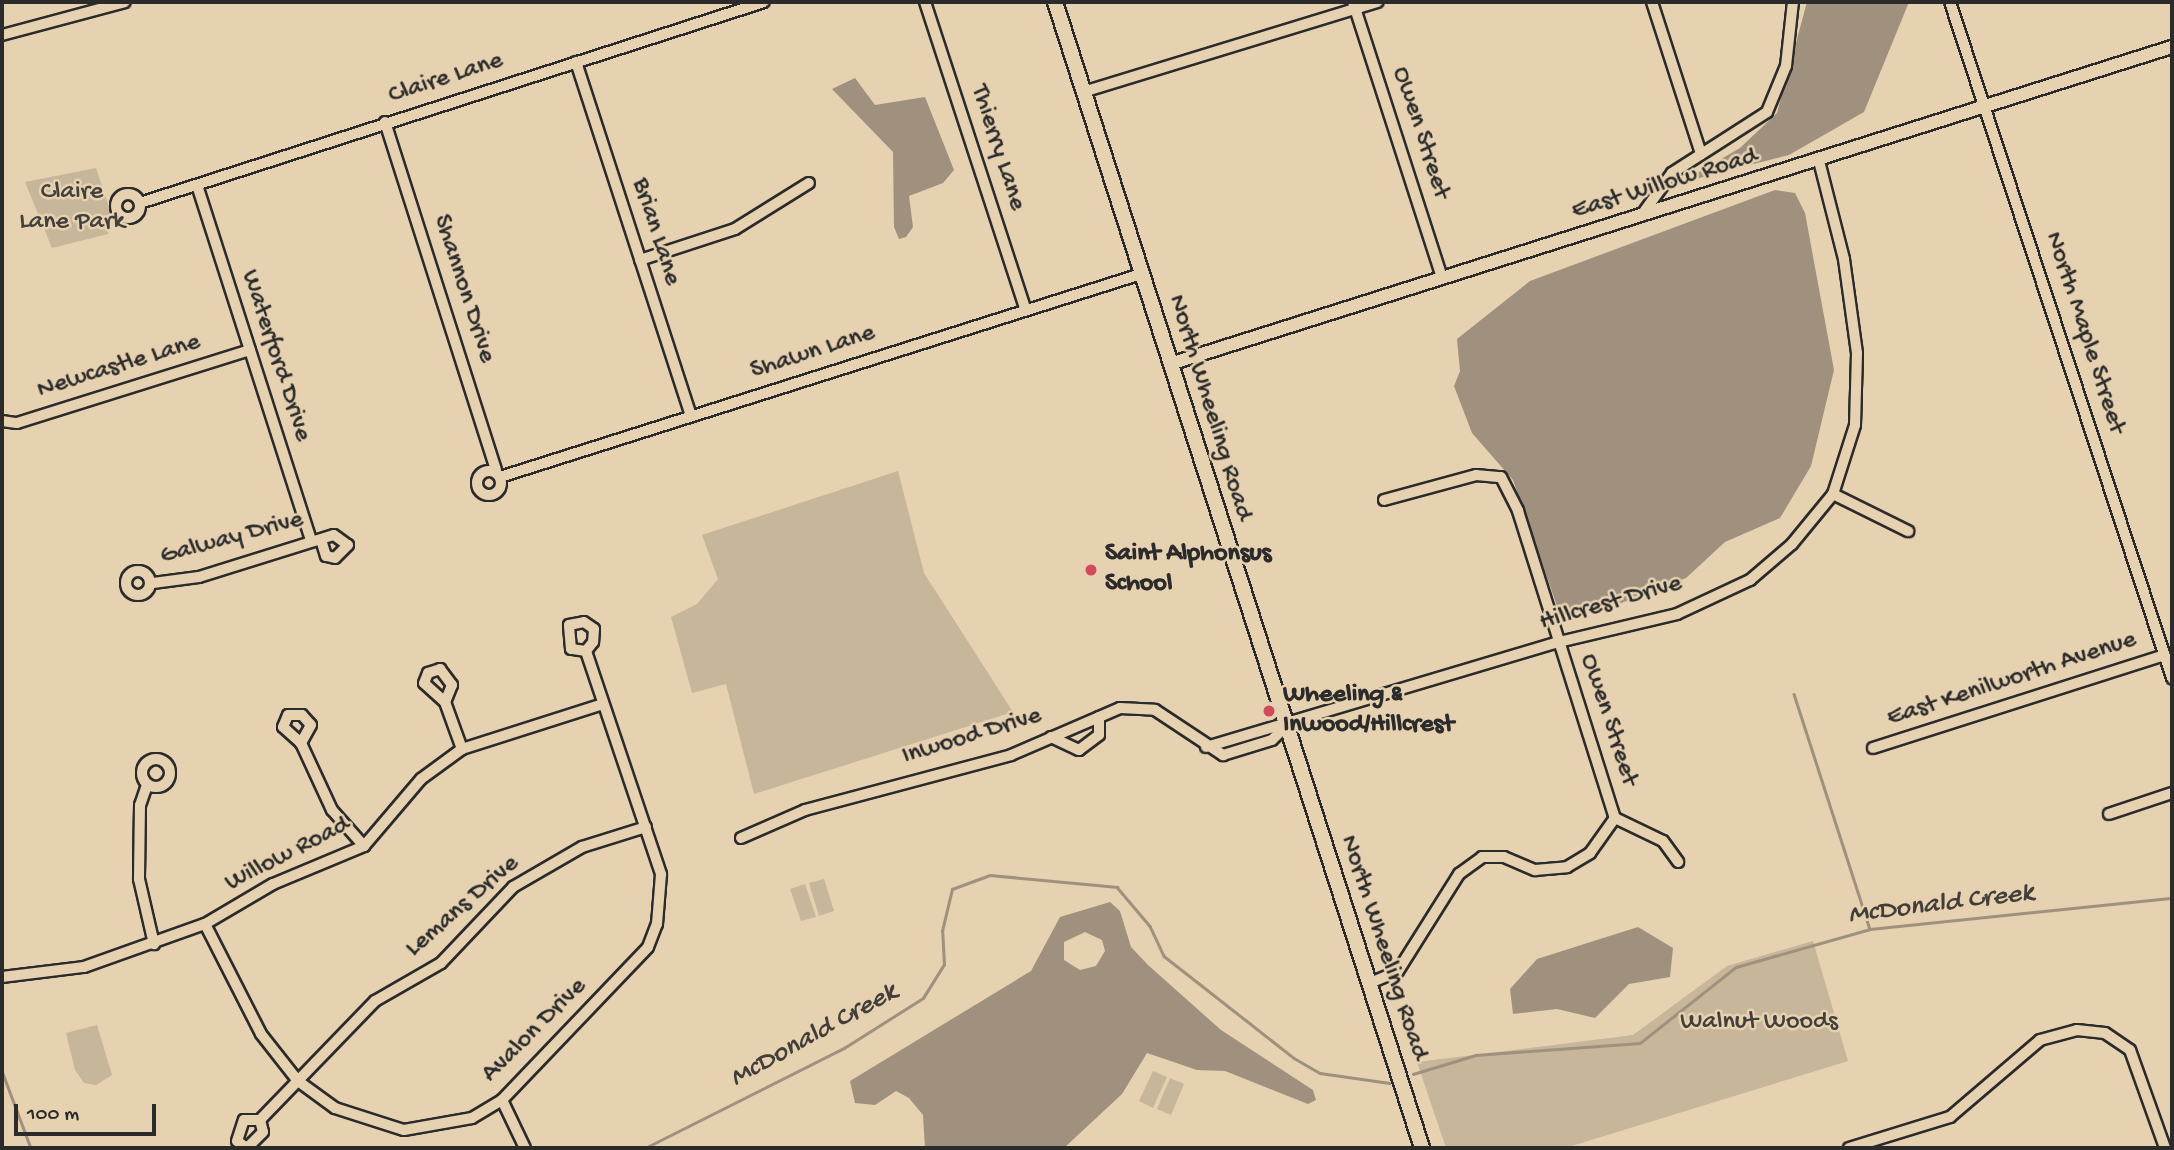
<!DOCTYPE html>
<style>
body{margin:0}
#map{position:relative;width:2174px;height:1150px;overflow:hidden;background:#e6d1b0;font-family:"Gochi Hand",sans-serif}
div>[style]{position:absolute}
.green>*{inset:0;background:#c7b69a}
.water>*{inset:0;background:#9f917d}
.stream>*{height:2.5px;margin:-1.25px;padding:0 1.25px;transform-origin:1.25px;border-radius:1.25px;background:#9f917d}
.roads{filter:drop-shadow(2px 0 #2b2b2b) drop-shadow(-2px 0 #2b2b2b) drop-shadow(0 2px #2b2b2b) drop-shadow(0 -2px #2b2b2b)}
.minor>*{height:10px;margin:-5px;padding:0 5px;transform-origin:5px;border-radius:5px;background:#e6d1b0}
.minor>.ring{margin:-5px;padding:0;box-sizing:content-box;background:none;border:10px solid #e6d1b0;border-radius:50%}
.tertiary>*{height:12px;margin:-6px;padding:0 6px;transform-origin:6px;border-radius:6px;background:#e6d1b0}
.secondary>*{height:14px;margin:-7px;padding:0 7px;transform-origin:7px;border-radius:7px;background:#e6d1b0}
.dots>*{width:19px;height:19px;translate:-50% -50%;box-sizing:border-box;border:4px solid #e6d1b0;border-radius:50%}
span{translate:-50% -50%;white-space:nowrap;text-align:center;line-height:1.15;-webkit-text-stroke:5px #e6d1b0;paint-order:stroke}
.street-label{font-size:26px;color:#2b2b2b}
.park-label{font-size:26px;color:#42403c}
.poi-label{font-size:26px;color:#2b2b2b;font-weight:700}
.left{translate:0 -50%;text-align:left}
.water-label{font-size:28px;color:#423f3b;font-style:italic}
.frame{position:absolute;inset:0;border:4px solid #2b2b2b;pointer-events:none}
.scale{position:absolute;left:14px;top:1104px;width:142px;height:32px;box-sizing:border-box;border:4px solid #2b2b2b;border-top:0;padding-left:9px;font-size:21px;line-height:24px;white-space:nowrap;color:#2b2b2b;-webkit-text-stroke:5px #e6d1b0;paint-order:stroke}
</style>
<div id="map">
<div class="green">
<div style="clip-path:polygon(96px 168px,111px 213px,108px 234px,52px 248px,25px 182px)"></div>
<div style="clip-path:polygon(898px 471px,924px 573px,1013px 712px,754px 794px,726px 684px,692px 693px,671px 617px,697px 604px,718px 579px,702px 535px)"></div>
<div style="clip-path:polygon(824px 879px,834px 911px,819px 916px,809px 883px)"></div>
<div style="clip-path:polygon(805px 884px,816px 917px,801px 921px,790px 889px)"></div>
<div style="clip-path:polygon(1813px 941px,1848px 1061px,1565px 1148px,1446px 1148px,1417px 1062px,1633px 1035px,1727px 966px)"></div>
<div style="clip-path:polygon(97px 1025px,112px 1075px,96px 1085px,84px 1083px,75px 1070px,66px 1033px)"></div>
<div style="clip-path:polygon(1153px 1071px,1167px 1077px,1153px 1108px,1139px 1101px)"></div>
<div style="clip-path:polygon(1170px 1078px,1184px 1084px,1171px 1115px,1157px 1109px)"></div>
</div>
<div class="water">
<div style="clip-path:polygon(1807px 2px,1909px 2px,1864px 112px,1789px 155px,1680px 183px,1740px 148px,1777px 113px)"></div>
<div style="clip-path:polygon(855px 78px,875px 105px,925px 97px,954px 170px,943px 183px,909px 196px,913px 227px,906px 237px,899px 239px,894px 227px,893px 152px,832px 89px)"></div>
<div style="clip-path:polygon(1775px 190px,1795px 193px,1805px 213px,1834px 370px,1811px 466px,1780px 518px,1725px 542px,1686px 578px,1603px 610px,1571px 615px,1557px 606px,1513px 480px,1472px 433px,1454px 386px,1460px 371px,1457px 339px,1530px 281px)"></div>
<div style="clip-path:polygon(evenodd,1110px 902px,1120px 911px,1131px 947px,1148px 965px,1221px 1030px,1313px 1090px,1316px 1100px,1308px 1104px,1225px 1071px,1197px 1070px,1147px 1053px,1122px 1094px,1064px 1148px,925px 1148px,923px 1115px,909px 1098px,896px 1091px,875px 1105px,855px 1103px,850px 1081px,1031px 971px,1060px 917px,1110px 902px,1085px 932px,1102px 940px,1105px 951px,1096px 966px,1080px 970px,1064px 960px,1064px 942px,1085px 932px)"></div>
<div style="clip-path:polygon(1638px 927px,1673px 948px,1670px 977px,1629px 984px,1595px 1018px,1557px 1009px,1513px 1014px,1510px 989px,1537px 959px)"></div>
</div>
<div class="stream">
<div style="left:1794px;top:694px;width:247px;rotate:72.1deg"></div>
<div style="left:2px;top:1071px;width:82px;rotate:69.4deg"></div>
<div style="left:1413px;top:1074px;width:66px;rotate:-16.8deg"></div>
<div style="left:1476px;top:1055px;width:164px;rotate:-4.2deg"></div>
<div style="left:1640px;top:1043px;width:122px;rotate:-38.4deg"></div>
<div style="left:1736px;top:967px;width:139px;rotate:-15.8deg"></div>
<div style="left:1870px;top:929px;width:304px;rotate:-5.9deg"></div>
<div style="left:645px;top:1148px;width:223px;rotate:-26.7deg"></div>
<div style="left:844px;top:1048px;width:93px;rotate:-32.3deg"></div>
<div style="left:923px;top:998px;width:39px;rotate:-58deg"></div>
<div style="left:944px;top:965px;width:34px;rotate:-93deg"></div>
<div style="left:942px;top:931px;width:43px;rotate:-76.6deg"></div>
<div style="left:952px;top:889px;width:40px;rotate:-20.2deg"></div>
<div style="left:990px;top:875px;width:128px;rotate:5.4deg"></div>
<div style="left:1117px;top:887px;width:51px;rotate:49.8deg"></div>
<div style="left:1150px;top:926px;width:33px;rotate:65deg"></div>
<div style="left:1164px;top:956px;width:165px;rotate:38.1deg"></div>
<div style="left:1294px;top:1058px;width:30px;rotate:30deg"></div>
<div style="left:1320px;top:1073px;width:70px;rotate:8.2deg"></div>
</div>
<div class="roads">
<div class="minor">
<div style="left:925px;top:2px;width:322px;rotate:71.9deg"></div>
<div style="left:1353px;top:2px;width:289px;rotate:72.1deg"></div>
<div style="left:1652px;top:2px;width:160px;rotate:72.1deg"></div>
<div style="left:1950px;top:2px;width:712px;rotate:71.82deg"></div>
<div style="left:2px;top:35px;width:127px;rotate:-15deg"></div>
<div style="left:576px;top:62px;width:372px;rotate:72deg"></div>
<div style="left:1083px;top:92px;width:308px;rotate:-17deg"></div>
<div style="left:385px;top:122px;width:365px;rotate:72.3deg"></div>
<div style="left:197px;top:185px;width:373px;rotate:72.2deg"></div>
<div class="ring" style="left:116px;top:194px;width:14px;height:14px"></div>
<div style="left:143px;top:202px;width:652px;rotate:-17.85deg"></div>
<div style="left:1641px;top:216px;width:53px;rotate:-54.2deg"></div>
<div style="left:1672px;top:173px;width:113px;rotate:-32.7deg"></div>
<div style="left:1767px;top:112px;width:50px;rotate:-67.6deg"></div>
<div style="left:1786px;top:66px;width:64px;rotate:-83.8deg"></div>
<div style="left:640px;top:260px;width:100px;rotate:-18.1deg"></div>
<div style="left:735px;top:229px;width:87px;rotate:-31.9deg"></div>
<div style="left:2px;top:421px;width:15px;rotate:8deg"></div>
<div style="left:17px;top:423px;width:244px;rotate:-17.4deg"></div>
<div class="ring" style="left:477px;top:471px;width:14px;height:14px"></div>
<div style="left:500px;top:477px;width:672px;rotate:-17.57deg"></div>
<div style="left:1833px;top:494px;width:84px;rotate:26.3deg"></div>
<div style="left:1384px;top:500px;width:95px;rotate:-15.2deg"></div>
<div style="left:1476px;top:475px;width:25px;rotate:5deg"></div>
<div style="left:1501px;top:477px;width:38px;rotate:63deg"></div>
<div style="left:1518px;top:511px;width:322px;rotate:72.5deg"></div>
<div class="ring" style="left:126px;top:571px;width:14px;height:14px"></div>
<div style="left:153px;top:583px;width:46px;rotate:-7.4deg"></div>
<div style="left:199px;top:577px;width:141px;rotate:-17.3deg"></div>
<div style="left:334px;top:535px;width:17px;rotate:36deg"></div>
<div style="left:348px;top:545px;width:18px;rotate:135deg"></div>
<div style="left:335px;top:558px;width:9px;rotate:-167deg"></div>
<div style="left:326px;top:556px;width:17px;rotate:-107deg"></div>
<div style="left:584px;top:622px;width:12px;rotate:35deg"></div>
<div style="left:594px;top:629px;width:13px;rotate:94deg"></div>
<div style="left:593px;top:642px;width:11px;rotate:128deg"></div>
<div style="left:586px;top:651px;width:15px;rotate:-172deg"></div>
<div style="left:571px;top:649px;width:24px;rotate:-95deg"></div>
<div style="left:569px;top:625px;width:15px;rotate:-11deg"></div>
<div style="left:440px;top:669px;width:20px;rotate:53deg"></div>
<div style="left:452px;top:685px;width:18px;rotate:112deg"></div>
<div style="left:445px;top:702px;width:28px;rotate:-138deg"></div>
<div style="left:424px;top:683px;width:11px;rotate:-68deg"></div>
<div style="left:428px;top:673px;width:13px;rotate:-18deg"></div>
<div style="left:445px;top:702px;width:50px;rotate:70.1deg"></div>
<div style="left:288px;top:715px;width:14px"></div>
<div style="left:302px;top:715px;width:13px;rotate:48deg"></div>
<div style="left:311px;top:725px;width:21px;rotate:119deg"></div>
<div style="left:301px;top:743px;width:24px;rotate:-138deg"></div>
<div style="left:283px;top:727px;width:13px;rotate:-67deg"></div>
<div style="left:1051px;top:737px;width:31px;rotate:25deg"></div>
<div style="left:1079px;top:750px;width:25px;rotate:-37deg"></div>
<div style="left:1099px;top:735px;width:18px;rotate:-90deg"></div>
<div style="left:301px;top:743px;width:74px;rotate:65.2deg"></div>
<div style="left:332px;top:810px;width:48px;rotate:48.4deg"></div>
<div style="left:1206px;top:747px;width:368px;rotate:-16.6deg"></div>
<div style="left:1559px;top:642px;width:121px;rotate:-13.3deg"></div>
<div style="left:1677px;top:614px;width:81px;rotate:-25deg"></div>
<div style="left:1750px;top:580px;width:55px;rotate:-40.6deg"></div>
<div style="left:1792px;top:544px;width:65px;rotate:-50.6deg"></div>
<div style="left:1833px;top:494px;width:72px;rotate:-72.3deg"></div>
<div style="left:1855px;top:425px;width:72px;rotate:-88.4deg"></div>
<div style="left:1857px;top:353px;width:95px;rotate:-97.9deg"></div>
<div style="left:1844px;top:259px;width:101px;rotate:-104.3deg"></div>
<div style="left:1873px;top:748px;width:306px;rotate:-17.7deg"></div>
<div class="ring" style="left:142px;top:759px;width:18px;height:18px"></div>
<div style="left:147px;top:785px;width:21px;rotate:109deg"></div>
<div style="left:140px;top:805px;width:74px;rotate:90.8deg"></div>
<div style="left:139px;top:879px;width:67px;rotate:77deg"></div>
<div style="left:2109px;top:814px;width:66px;rotate:-18.4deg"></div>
<div style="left:1615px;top:818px;width:53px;rotate:25.6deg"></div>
<div style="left:1663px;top:841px;width:26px;rotate:54deg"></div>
<div style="left:741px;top:838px;width:70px;rotate:-23.6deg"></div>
<div style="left:805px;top:810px;width:213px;rotate:-14.9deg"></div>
<div style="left:1011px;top:755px;width:119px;rotate:-23.3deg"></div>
<div style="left:1120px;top:708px;width:35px;rotate:3deg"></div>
<div style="left:1155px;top:710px;width:82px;rotate:33.5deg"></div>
<div style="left:1223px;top:755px;width:51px;rotate:-17deg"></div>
<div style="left:1272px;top:740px;width:17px;rotate:-45deg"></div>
<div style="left:205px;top:924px;width:123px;rotate:63deg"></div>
<div style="left:261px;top:1034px;width:60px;rotate:51.8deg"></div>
<div style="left:298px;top:1081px;width:46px;rotate:36.1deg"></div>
<div style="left:335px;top:1108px;width:72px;rotate:17.7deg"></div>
<div style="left:404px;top:1130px;width:69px;rotate:-10deg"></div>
<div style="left:472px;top:1118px;width:35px;rotate:-31deg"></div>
<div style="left:502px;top:1100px;width:211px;rotate:-46.3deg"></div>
<div style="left:648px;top:947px;width:25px;rotate:-69deg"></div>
<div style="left:657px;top:924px;width:50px;rotate:-85.4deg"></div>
<div style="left:661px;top:874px;width:235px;rotate:-108.6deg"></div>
<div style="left:2px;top:977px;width:83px;rotate:-7deg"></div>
<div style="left:84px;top:967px;width:128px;rotate:-19.6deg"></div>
<div style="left:205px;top:924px;width:79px;rotate:-30.5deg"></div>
<div style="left:273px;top:884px;width:99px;rotate:-22.7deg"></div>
<div style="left:364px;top:846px;width:88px;rotate:-49.6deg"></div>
<div style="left:421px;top:779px;width:51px;rotate:-36.2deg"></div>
<div style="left:462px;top:749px;width:148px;rotate:-17.7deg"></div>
<div style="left:1370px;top:983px;width:30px;rotate:-23deg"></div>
<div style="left:1398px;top:971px;width:115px;rotate:-57.8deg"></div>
<div style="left:1459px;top:874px;width:29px;rotate:-36deg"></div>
<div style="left:1482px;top:857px;width:22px"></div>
<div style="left:1504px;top:857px;width:34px;rotate:23deg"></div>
<div style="left:1535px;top:870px;width:32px;rotate:-5deg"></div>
<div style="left:1567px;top:867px;width:27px;rotate:-31deg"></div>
<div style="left:1590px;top:853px;width:43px;rotate:-54.5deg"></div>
<div style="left:502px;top:1100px;width:53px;rotate:64.4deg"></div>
<div style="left:244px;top:1120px;width:16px"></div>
<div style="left:260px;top:1120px;width:12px;rotate:76deg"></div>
<div style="left:263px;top:1132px;width:23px;rotate:135deg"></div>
<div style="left:247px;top:1148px;width:12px;rotate:-145deg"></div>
<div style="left:237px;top:1141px;width:22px;rotate:-72deg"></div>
<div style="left:260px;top:1120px;width:165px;rotate:-46deg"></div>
<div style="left:375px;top:1001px;width:76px;rotate:-29.9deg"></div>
<div style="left:441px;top:963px;width:105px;rotate:-46.5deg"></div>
<div style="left:513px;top:887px;width:80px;rotate:-30.1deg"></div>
<div style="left:582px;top:847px;width:67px;rotate:-17.4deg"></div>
<div style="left:1849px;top:1148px;width:106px;rotate:-17.1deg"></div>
<div style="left:1950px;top:1117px;width:118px;rotate:-40.5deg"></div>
<div style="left:2040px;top:1040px;width:38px;rotate:-15deg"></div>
<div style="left:2077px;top:1030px;width:28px;rotate:6deg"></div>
<div style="left:2105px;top:1033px;width:30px;rotate:34deg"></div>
<div style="left:2130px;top:1050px;width:104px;rotate:70.3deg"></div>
</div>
<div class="tertiary">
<div style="left:1170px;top:364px;width:1051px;rotate:-17.56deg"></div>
</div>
<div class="secondary">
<div style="left:1055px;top:2px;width:1203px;rotate:72.24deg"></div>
</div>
</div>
<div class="dots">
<div style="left:1091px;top:570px;background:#d1495b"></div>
<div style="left:1269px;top:711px;background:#d1495b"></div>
</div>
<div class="street-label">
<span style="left:446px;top:79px;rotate:-18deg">Claire Lane</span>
<span style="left:1420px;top:133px;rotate:72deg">Owen Street</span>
<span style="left:997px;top:148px;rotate:72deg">Thierry Lane</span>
<span style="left:1665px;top:185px;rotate:-17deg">East Willow Road</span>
<span style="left:655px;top:232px;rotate:72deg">Brian Lane</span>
<span style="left:463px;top:289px;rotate:72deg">Shannon Drive</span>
<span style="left:2084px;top:333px;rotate:72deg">North Maple Street</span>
<span style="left:813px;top:353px;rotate:-18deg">Shawn Lane</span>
<span style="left:275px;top:356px;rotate:72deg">Waterford Drive</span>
<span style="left:119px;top:367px;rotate:-17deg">Newcastle Lane</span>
<span style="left:1209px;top:408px;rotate:73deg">North Wheeling Road</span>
<span style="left:232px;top:539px;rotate:-15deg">Galway Drive</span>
<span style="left:1611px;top:604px;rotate:-16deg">Hillcrest Drive</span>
<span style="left:2012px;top:680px;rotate:-18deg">East Kenilworth Avenue</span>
<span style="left:1608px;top:720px;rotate:72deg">Owen Street</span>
<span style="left:972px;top:737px;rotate:-17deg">Inwood Drive</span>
<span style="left:288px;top:855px;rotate:-27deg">Willow Road</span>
<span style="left:463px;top:907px;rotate:-41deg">Lemans Drive</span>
<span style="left:1383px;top:948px;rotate:72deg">North Wheeling Road</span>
<span style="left:535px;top:1031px;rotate:-45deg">Avalon Drive</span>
</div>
<div class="park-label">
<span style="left:72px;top:208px">Claire<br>Lane Park</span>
<span style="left:1759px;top:1023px">Walnut Woods</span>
</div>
<div class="poi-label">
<span class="left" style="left:1105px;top:570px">Saint Alphonsus<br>School</span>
<span class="left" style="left:1283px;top:711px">Wheeling &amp;<br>Inwood/Hillcrest</span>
</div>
<div class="water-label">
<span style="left:1941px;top:905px;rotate:-7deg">McDonald Creek</span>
<span style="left:814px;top:1036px;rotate:-29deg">McDonald Creek</span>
</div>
<div class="frame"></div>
<div class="scale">100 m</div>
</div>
